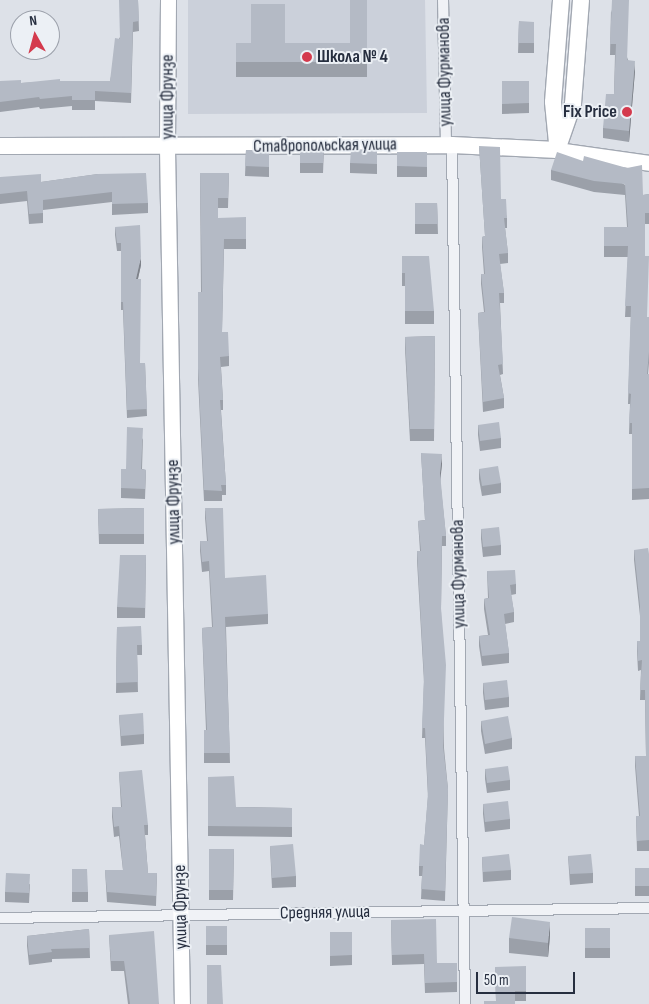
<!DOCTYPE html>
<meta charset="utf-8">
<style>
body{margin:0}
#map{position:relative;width:649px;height:1004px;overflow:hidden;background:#dde1e8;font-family:"Sofia Sans Condensed",sans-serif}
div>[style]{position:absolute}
.built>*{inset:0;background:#cbd0da}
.roads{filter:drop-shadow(1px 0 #a2a8b2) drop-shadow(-1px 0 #a2a8b2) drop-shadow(0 1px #a2a8b2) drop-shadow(0 -1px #a2a8b2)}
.street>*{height:10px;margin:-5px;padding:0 5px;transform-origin:5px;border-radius:5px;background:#f0f2f6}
.secondary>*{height:15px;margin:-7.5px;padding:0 7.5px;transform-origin:7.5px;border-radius:7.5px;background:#fff}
.primary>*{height:16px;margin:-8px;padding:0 8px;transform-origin:8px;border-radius:8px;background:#fff}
.wall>*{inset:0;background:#9ba0a9}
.shaded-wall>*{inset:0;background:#7e828a}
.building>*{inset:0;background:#b4bac5}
.dots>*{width:14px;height:14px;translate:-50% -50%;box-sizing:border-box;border:2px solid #ecf0f5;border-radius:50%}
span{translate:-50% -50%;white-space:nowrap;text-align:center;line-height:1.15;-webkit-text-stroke:4px #ecf0f5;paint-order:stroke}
.poi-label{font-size:18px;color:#262e3f;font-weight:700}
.left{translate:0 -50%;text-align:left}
.right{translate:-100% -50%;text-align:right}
.street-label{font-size:18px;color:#262e3f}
.north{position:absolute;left:10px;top:10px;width:50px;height:50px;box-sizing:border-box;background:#ecf0f5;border:1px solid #9da2ac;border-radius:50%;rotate:353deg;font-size:14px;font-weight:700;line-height:20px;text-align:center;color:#262e3f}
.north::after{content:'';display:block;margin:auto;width:18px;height:22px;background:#d43a4d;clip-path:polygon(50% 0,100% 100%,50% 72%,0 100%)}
.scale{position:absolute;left:476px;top:972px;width:99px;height:22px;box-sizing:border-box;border:2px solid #262e3f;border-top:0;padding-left:6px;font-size:15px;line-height:18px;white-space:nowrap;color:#262e3f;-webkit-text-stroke:4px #ecf0f5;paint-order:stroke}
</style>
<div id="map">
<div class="built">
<div style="clip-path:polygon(188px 0,425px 0,427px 113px,188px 114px)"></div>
</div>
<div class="roads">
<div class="street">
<div style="left:443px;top:0;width:145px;rotate:88.8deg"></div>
<div style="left:452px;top:145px;width:859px;rotate:89.13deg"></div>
<div style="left:0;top:918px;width:649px;rotate:-0.88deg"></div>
</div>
<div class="secondary">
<div style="left:168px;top:0;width:148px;rotate:90.4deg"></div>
<div style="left:167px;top:148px;width:856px;rotate:89deg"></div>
<div style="left:557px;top:150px;width:93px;rotate:8deg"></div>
</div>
<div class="primary">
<div style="left:557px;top:143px;width:41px;rotate:-95.6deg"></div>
<div style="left:553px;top:102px;width:102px;rotate:-85.5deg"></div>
<div style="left:0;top:146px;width:452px;rotate:-0.1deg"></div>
<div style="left:452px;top:145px;width:105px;rotate:2.7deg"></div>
<div style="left:557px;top:150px;width:49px;rotate:-70.8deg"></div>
<div style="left:573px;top:104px;width:104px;rotate:-85.6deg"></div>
</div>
</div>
<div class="wall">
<div style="clip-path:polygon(138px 0,139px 31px,133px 32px,131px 103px,95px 101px,95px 110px,72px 110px,72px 106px,40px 109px,39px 107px,0 112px,0 81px,21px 83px,60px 81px,110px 81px,119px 39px)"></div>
<div style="clip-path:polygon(367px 0,367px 77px,236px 77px,236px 43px,350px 43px)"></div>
<div style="clip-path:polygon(611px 10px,628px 60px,635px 71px,629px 142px,603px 138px,603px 128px,614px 94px,615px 55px,610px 55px)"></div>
<div style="clip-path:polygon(519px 21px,534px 32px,534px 53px,518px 53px)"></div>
<div style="clip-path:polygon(502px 81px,529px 81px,529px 113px,502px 114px)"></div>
<div style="clip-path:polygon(479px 146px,501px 199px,507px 218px,507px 228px,505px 228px,508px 253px,508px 263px,500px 264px,504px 293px,504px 303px,500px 303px,503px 374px,500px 375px,504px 398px,504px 408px,483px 412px,478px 313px,484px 312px,481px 284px,481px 274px,484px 274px,482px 247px,482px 237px,485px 236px)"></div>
<div style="clip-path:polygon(300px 148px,324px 148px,323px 173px,300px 173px)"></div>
<div style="clip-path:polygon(246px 150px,269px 151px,269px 177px,245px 176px)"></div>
<div style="clip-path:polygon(397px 152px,427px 152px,427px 177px,397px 177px)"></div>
<div style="clip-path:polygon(377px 160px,377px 174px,350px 173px,350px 163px)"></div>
<div style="clip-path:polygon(583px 161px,643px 195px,649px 194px,649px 224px,645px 224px,645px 256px,647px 317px,649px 317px,649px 363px,648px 374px,649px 374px,649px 499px,632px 500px,632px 434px,629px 434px,630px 404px,628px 404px,631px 317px,625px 317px,628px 257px,604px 257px,604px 227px,627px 227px,625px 195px,594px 192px,551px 180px,551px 170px)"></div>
<div style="clip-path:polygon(200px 173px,229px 173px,228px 208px,218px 208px,218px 218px,246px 239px,246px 249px,224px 249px,222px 332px,229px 356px,229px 366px,221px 367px,223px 400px,223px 410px,221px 410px,226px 485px,226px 495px,222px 495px,222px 501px,204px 501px,198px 379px,198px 292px,201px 292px)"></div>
<div style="clip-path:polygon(98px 174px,148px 203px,148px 213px,112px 215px,112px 202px,43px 210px,43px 223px,29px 224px,27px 201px,0 204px,0 177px,41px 182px)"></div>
<div style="clip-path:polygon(415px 203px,437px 203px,438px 234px,415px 234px)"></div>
<div style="clip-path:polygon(115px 227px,141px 265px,138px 279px,140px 363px,145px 363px,147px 416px,127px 418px,123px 310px,121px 310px,121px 251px,117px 251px,115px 235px)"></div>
<div style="clip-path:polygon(402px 256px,434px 311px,434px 324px,405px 324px,405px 286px,402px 286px)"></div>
<div style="clip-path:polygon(435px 336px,434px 441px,410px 441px,405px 349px,405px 337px)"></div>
<div style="clip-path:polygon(478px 425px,501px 438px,501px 448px,480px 451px,478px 435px)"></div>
<div style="clip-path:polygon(143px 438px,142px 469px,146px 470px,145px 499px,121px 498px,121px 469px,126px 469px)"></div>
<div style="clip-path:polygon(421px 453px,442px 464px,440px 479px,446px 536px,446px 546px,442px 546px,441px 610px,444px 748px,448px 789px,445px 901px,421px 899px,422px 876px,419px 876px,419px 866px,424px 845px,428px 797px,425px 738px,422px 738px,424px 682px,417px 561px,417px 551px,420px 551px,418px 521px,425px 520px)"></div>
<div style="clip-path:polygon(479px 469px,501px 483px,501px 493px,482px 496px,479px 479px)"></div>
<div style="clip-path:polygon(144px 508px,144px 544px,99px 544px,98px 509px)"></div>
<div style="clip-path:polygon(205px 508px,225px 578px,268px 614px,268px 624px,226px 627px,230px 763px,204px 763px,204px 730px,206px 730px,202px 628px,212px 627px,209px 571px,202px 572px,200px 551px,200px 541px,207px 541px,205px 518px)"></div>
<div style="clip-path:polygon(481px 529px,501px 545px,501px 555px,483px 557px,481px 539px)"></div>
<div style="clip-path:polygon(634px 550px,649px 554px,649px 851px,637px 851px,636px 816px,639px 816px,635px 766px,635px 756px,646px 756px,645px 700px,640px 700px,641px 670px,638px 671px,637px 651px,637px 641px,640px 641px,640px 616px,634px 560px)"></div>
<div style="clip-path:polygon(146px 555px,145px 618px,117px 618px,117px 607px)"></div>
<div style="clip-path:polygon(487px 571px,516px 584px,516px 594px,511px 595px,514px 612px,514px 622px,505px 624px,509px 653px,509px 663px,482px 666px,479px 646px,479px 636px,488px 635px,484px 609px,484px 599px,488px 598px)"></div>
<div style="clip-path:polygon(117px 627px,142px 645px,142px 655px,137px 655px,138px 692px,116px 693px)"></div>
<div style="clip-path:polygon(483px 683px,509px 697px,509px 707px,485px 710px,483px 693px)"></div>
<div style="clip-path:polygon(119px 715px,144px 734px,144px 744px,121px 746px)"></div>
<div style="clip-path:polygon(481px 721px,512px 738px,512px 749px,485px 754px,481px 731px)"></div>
<div style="clip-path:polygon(485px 769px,510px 780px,510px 790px,487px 793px,485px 779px)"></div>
<div style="clip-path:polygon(119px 772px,148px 825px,148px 835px,145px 835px,148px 873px,157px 873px,156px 906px,107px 902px,105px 870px,123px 870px,119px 836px,114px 837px,112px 817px,112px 807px,121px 807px)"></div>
<div style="clip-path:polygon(208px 777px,236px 807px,292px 808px,292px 837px,208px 836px)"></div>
<div style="clip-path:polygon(483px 804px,510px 819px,510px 829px,485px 832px,483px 814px)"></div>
<div style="clip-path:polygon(270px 846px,296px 876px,296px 887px,272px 888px)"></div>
<div style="clip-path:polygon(209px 849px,234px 849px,233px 900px,209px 900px)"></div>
<div style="clip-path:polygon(568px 856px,593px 873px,593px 883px,570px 885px)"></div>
<div style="clip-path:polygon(482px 857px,511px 870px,511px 880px,483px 882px)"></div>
<div style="clip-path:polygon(635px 868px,649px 868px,649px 896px,635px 896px)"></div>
<div style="clip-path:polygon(72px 869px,88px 892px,88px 902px,72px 902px)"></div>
<div style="clip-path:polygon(30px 884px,29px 903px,5px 902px,5px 892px)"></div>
<div style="clip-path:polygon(391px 920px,437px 963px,457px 963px,457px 992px,425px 993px,424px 964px,392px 965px)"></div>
<div style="clip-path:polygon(206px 926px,227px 926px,227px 955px,206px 955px)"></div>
<div style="clip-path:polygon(585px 928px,610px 928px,610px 958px,585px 958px)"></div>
<div style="clip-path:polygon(89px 929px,90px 958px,52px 959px,52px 962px,29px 965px,27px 946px,27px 936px)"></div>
<div style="clip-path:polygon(330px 932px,352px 932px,352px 965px,330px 966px)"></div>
<div style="clip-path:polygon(109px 935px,159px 1004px,128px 1004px,124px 971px,111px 971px)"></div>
<div style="clip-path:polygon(550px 936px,548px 957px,509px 953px,509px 938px)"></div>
<div style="clip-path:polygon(495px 967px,526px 991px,526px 1001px,496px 1001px)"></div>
</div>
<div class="shaded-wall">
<div style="clip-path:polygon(635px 61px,635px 71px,629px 142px,629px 131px)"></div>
<div style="clip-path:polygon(141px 257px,141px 265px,136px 287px,136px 279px)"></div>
<div style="clip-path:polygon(442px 454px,442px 464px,440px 483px,440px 473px)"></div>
<div style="clip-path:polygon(550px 922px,550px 936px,548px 957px,548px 943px)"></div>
</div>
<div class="building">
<div style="clip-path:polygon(119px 0,138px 0,139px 21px,133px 22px,131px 93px,95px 91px,95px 100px,72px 100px,72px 96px,40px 99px,39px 97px,0 102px,0 81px,21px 80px,21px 83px,60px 79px,60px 81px,110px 81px,115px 38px,120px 39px)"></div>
<div style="clip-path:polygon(350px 0,367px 0,367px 62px,236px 62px,236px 43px,251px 43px,251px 4px,285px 4px,285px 43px,350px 43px)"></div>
<div style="clip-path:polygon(612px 0,629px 0,627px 60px,635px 61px,629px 131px,603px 128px,606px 94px,614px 94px,616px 44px,610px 44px)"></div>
<div style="clip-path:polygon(519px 21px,534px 22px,534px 43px,518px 43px)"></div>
<div style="clip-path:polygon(502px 81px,529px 81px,529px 103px,502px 104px)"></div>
<div style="clip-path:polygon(479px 146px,500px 147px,501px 199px,506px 199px,507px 218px,504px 218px,508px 253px,499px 254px,504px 293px,499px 293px,503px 364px,498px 365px,504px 398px,483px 402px,478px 313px,485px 312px,481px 274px,485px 274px,482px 237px,485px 236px)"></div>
<div style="clip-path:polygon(300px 148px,324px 148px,323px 163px,300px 163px)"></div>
<div style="clip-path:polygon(351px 149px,377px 150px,377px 164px,350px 163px)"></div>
<div style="clip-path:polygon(246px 150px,269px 151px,269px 167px,245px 166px)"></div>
<div style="clip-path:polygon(397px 152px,427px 152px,427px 167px,397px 166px)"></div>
<div style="clip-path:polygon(557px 152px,583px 161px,584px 156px,627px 168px,642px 165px,643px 195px,649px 194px,649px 213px,645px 213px,645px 256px,649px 256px,647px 317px,649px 317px,649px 352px,647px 374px,649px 374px,649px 488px,632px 489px,632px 423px,629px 423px,631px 394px,628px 393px,631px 306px,625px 306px,628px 246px,604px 246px,604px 227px,628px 227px,625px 184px,594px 181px,551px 170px)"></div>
<div style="clip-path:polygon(146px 173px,148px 203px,112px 204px,112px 192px,43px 200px,43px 213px,29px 214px,27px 191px,0 194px,0 177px,41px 174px,41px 182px,98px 174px)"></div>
<div style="clip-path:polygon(200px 173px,229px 173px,228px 198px,218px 198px,218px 218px,246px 217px,246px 239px,224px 239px,222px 332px,228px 332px,229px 356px,220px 357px,223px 400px,220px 400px,226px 485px,221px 485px,222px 491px,204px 490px,198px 368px,198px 292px,202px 292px)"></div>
<div style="clip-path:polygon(415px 203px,437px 203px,438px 224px,415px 224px)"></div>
<div style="clip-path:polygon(140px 225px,141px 257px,136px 279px,141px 279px,140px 363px,145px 363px,147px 409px,127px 410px,123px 302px,121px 302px,121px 243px,117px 243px,115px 227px)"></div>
<div style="clip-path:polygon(402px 256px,429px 256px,434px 311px,405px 311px,405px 273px,402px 273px)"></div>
<div style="clip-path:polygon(435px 336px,434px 429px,410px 429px,405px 337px)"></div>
<div style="clip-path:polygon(499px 422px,501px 438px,480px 441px,478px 425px)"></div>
<div style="clip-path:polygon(127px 427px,143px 428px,141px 469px,146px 470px,145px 489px,121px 488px,121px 469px,126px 469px)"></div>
<div style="clip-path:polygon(421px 453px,442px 454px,440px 473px,446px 536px,442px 536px,441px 608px,446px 665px,443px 746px,448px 789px,445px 891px,421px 889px,423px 866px,419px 866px,420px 844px,424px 845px,428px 793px,425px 728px,422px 728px,424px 676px,417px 551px,421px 551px,418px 521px,425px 520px)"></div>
<div style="clip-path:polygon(498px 466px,501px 483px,482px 486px,479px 469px)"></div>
<div style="clip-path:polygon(144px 508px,144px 534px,99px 534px,98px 509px)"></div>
<div style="clip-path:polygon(205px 508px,223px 508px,225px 578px,266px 575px,268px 614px,225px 617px,230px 753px,204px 753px,204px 730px,207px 730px,202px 628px,213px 627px,209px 561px,202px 562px,200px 541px,208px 541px)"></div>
<div style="clip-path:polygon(499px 527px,501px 545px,483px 547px,481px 529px)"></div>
<div style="clip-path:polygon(648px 548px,649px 554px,649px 840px,637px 841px,636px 816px,640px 816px,635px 756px,646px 756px,645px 690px,640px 690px,642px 660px,638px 661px,637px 641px,640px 641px,640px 606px,634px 550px)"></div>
<div style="clip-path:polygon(120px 555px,146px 555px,145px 608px,117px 607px)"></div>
<div style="clip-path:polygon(515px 570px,516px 584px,510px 585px,514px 612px,504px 614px,509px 653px,482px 656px,479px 636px,490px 635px,484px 599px,489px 598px,487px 571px)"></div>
<div style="clip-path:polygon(141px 626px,142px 645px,137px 645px,138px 682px,116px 683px,117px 627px)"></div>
<div style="clip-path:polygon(507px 680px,509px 697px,485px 700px,483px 683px)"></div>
<div style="clip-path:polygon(143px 713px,144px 734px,121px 736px,119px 715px)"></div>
<div style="clip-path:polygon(508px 716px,512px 738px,485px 744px,481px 721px)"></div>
<div style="clip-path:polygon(508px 766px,510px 780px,487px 783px,485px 769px)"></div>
<div style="clip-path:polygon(142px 770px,148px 825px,144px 825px,148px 873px,157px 873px,156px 896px,107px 892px,105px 870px,123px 870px,119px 826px,114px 827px,112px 807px,122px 807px,119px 772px)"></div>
<div style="clip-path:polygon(234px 776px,236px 807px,292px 808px,292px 827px,208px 826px,208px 777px)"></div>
<div style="clip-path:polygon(508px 801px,510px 819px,485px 822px,483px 804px)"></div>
<div style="clip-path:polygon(293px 844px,296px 876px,272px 878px,270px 846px)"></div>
<div style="clip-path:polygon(209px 849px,234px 849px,233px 890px,209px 890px)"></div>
<div style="clip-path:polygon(509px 854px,511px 870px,483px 872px,482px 857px)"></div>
<div style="clip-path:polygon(591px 854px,593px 873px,570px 874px,568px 856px)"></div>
<div style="clip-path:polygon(635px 868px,649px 868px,649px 886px,635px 886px)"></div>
<div style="clip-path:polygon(72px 869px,87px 869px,88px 892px,72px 892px)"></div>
<div style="clip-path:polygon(6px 873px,30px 874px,29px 893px,5px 892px)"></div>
<div style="clip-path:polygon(512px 917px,550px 922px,548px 943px,509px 938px)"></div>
<div style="clip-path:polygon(436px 919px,437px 963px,457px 963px,457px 982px,425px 983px,424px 954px,392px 955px,391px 920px)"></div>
<div style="clip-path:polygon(206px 926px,227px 926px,227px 945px,206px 945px)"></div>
<div style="clip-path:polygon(585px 928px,610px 928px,610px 948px,585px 948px)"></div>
<div style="clip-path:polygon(89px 929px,90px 948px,51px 949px,52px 952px,29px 955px,27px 936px)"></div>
<div style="clip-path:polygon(154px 931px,159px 1004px,130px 1004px,124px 961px,111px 961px,109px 935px)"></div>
<div style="clip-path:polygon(330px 932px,352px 932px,352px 955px,330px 956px)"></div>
<div style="clip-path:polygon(207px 965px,221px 965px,223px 1004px,207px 1004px)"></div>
<div style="clip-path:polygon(526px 966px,526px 991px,515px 991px,515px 1004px,484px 1004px,484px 1001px,496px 1001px,495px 967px)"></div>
</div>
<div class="dots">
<div style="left:307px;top:57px;background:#d43a4d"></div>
<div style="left:627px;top:112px;background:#d43a4d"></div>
</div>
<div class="poi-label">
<span class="left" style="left:317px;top:57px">Школа № 4</span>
<span class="right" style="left:617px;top:112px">Fix Price</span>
</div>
<div class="street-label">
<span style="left:445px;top:72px;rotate:-91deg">улица Фурманова</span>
<span style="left:168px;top:97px;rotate:-90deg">улица Фрунзе</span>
<span style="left:325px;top:146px;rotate:-1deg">Ставропольская улица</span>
<span style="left:174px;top:502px;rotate:-91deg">улица Фрунзе</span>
<span style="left:459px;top:574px;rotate:-91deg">улица Фурманова</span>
<span style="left:181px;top:907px;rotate:-91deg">улица Фрунзе</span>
<span style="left:325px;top:913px;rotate:-1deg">Средняя улица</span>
</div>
<div class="north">N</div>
<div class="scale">50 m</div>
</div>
